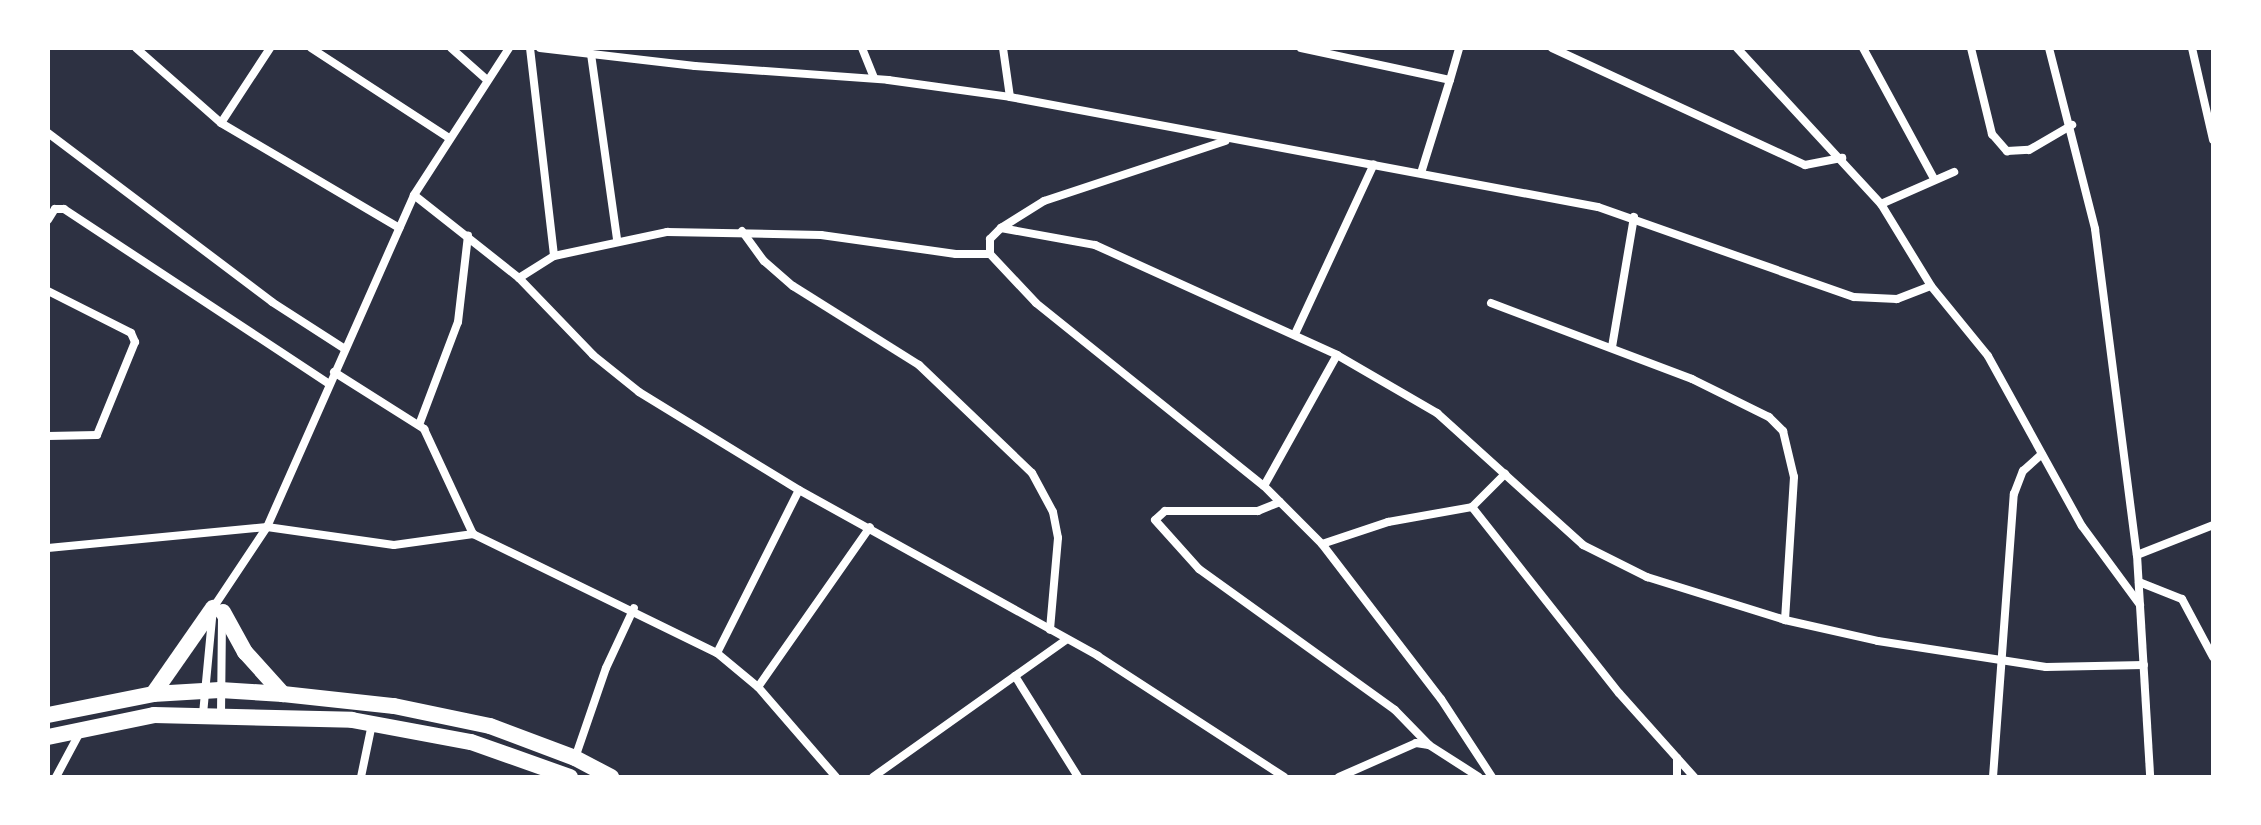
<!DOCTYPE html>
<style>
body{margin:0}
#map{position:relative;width:2261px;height:825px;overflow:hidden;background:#2d3142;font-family:Figtree,sans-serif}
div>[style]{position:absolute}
.minor>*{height:8px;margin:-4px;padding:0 4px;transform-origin:4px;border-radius:4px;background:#fff}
.primary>*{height:16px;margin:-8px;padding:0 8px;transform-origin:8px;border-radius:8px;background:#fff}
span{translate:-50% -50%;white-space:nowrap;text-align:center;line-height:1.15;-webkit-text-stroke:7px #fff;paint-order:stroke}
.frame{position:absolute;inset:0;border:50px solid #fff;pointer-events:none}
</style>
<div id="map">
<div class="minor">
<div style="left:136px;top:48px;width:113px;rotate:41.4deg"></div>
<div style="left:221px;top:123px;width:207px;rotate:30.5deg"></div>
<div style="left:311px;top:48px;width:165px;rotate:33.1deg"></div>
<div style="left:451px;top:48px;width:47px;rotate:41.5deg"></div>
<div style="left:530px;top:48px;width:209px;rotate:83.4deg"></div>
<div style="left:540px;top:48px;width:156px;rotate:6.6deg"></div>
<div style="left:695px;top:66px;width:194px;rotate:4.1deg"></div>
<div style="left:888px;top:80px;width:123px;rotate:7.9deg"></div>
<div style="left:1010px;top:97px;width:598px;rotate:10.6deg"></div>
<div style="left:1598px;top:207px;width:271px;rotate:19.4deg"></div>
<div style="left:1854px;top:297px;width:43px;rotate:2.7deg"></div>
<div style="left:1897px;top:299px;width:36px;rotate:-21deg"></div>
<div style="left:862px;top:48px;width:32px;rotate:68deg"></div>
<div style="left:1003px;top:48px;width:49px;rotate:81.9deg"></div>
<div style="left:1301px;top:48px;width:152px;rotate:12.1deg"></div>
<div style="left:1450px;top:80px;width:33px;rotate:-74deg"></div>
<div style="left:1552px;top:48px;width:279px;rotate:24.8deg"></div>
<div style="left:1805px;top:165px;width:38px;rotate:-11deg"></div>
<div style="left:1737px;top:48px;width:212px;rotate:47.3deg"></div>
<div style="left:1881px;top:204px;width:96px;rotate:58.6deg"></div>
<div style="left:1931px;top:286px;width:90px;rotate:50.8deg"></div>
<div style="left:1988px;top:356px;width:194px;rotate:61.1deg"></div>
<div style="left:2082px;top:526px;width:98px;rotate:53.7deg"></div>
<div style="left:1863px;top:48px;width:149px;rotate:61.5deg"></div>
<div style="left:1971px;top:48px;width:89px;rotate:76.3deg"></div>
<div style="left:1992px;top:134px;width:23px;rotate:49deg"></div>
<div style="left:2007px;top:151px;width:22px;rotate:-3deg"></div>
<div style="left:2029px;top:150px;width:50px;rotate:-30.2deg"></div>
<div style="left:2049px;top:48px;width:187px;rotate:75.7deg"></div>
<div style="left:2095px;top:229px;width:329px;rotate:82.7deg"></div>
<div style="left:2137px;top:555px;width:222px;rotate:86.6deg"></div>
<div style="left:2192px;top:48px;width:94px;rotate:77.1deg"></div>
<div style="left:591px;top:54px;width:187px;rotate:82deg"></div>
<div style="left:221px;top:123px;width:90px;rotate:-56.8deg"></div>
<div style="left:48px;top:133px;width:281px;rotate:37deg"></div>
<div style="left:272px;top:302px;width:87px;rotate:32.8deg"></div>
<div style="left:1421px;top:173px;width:97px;rotate:-72.7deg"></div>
<div style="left:414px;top:195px;width:134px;rotate:38.3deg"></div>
<div style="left:519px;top:278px;width:107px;rotate:46.1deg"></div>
<div style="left:593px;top:355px;width:59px;rotate:38.8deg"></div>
<div style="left:639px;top:392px;width:188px;rotate:31.5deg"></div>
<div style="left:799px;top:490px;width:342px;rotate:29deg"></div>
<div style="left:1098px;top:656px;width:222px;rotate:33deg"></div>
<div style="left:1881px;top:204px;width:80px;rotate:-23.7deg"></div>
<div style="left:48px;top:220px;width:13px;rotate:-58deg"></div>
<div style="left:55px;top:209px;width:9px"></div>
<div style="left:64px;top:209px;width:318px;rotate:33.4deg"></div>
<div style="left:1001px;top:228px;width:96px;rotate:10.3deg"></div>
<div style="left:1095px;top:245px;width:266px;rotate:24.4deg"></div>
<div style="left:1337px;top:355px;width:116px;rotate:30.1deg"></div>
<div style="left:1437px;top:413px;width:197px;rotate:42.1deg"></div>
<div style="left:1583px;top:545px;width:72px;rotate:26.6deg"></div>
<div style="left:1647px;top:577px;width:145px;rotate:17.3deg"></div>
<div style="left:1785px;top:620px;width:95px;rotate:12.7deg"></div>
<div style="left:1878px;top:641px;width:170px;rotate:8.8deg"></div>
<div style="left:2046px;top:667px;width:98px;rotate:-1.2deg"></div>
<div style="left:742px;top:231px;width:37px;rotate:54deg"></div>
<div style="left:764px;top:261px;width:38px;rotate:41deg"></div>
<div style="left:793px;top:286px;width:149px;rotate:32.1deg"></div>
<div style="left:919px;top:365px;width:156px;rotate:43.7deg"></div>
<div style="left:1032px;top:473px;width:44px;rotate:61.7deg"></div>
<div style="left:1053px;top:512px;width:26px;rotate:79deg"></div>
<div style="left:1058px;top:538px;width:92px;rotate:95deg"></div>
<div style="left:990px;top:254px;width:15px;rotate:-90deg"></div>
<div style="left:990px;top:239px;width:16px;rotate:-45deg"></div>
<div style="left:1001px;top:228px;width:51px;rotate:-32.1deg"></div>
<div style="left:1044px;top:201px;width:191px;rotate:-18.3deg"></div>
<div style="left:519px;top:278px;width:41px;rotate:-32.2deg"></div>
<div style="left:554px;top:256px;width:116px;rotate:-12deg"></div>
<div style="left:667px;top:232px;width:154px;rotate:1.1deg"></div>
<div style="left:821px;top:235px;width:136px;rotate:8deg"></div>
<div style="left:956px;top:254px;width:34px"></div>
<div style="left:990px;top:254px;width:67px;rotate:46.8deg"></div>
<div style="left:1036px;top:303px;width:292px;rotate:38.8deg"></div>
<div style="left:1264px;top:486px;width:82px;rotate:45deg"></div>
<div style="left:1322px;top:544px;width:195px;rotate:52.5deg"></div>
<div style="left:1441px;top:699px;width:93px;rotate:56.8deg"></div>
<div style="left:48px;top:291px;width:93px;rotate:26.8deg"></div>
<div style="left:131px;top:333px;width:10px;rotate:66deg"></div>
<div style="left:135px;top:342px;width:100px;rotate:112.2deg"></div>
<div style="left:97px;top:435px;width:49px;rotate:178.8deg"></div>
<div style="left:1491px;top:303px;width:215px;rotate:20.7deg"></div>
<div style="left:1692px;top:379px;width:86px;rotate:26.3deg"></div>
<div style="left:1769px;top:417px;width:20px;rotate:45deg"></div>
<div style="left:1783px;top:431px;width:47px;rotate:76.6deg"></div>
<div style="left:1794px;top:477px;width:143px;rotate:93.6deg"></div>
<div style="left:1295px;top:334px;width:187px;rotate:-65.1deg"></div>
<div style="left:1612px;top:347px;width:132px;rotate:-80.4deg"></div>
<div style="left:334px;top:372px;width:107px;rotate:32.3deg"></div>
<div style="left:424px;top:429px;width:116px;rotate:65deg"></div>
<div style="left:419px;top:425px;width:110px;rotate:-69.3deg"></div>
<div style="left:458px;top:322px;width:87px;rotate:-83.4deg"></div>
<div style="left:1264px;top:486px;width:150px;rotate:-60.9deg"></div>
<div style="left:1280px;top:502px;width:24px;rotate:158deg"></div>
<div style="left:1258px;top:511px;width:93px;rotate:180deg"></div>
<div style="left:1165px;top:511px;width:13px;rotate:138deg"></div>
<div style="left:1155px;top:520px;width:66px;rotate:48.1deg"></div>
<div style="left:1199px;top:569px;width:241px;rotate:35.7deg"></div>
<div style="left:1395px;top:710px;width:49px;rotate:45.8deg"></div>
<div style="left:1472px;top:507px;width:237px;rotate:51.7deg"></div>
<div style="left:1619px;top:693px;width:113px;rotate:48.2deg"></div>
<div style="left:1322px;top:544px;width:70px;rotate:-18.4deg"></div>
<div style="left:1388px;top:522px;width:85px;rotate:-10.1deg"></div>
<div style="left:1472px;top:507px;width:47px;rotate:-45deg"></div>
<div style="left:48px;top:548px;width:220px;rotate:-5.5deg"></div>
<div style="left:267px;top:527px;width:128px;rotate:8.1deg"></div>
<div style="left:394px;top:545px;width:80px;rotate:-7.9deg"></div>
<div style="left:473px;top:534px;width:271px;rotate:26deg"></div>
<div style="left:717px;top:653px;width:53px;rotate:39.7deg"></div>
<div style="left:758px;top:687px;width:119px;rotate:49.1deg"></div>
<div style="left:2137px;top:555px;width:82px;rotate:-21.5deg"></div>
<div style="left:2139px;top:582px;width:46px;rotate:21.6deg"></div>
<div style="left:2182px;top:599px;width:66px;rotate:61.9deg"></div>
<div style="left:717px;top:653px;width:182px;rotate:-63.3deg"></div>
<div style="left:1015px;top:676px;width:119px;rotate:58deg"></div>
<div style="left:758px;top:687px;width:195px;rotate:-55deg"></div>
<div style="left:203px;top:714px;width:106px;rotate:-84.6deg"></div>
<div style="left:213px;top:608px;width:97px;rotate:-56.3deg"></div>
<div style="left:267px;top:527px;width:363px;rotate:-66.1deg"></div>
<div style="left:414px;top:195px;width:175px;rotate:-57.1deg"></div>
<div style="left:221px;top:714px;width:96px;rotate:-89.4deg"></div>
<div style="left:575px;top:758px;width:95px;rotate:-71deg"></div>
<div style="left:606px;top:668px;width:66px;rotate:-65deg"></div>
<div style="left:1677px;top:758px;width:19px;rotate:90deg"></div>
<div style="left:56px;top:777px;width:51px;rotate:-61.9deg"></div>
<div style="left:361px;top:777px;width:54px;rotate:-78.3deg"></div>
<div style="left:873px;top:777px;width:237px;rotate:-35.4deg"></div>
<div style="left:1339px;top:777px;width:84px;rotate:-23.8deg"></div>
<div style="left:1416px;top:743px;width:13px;rotate:9deg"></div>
<div style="left:1429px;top:745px;width:59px;rotate:32.6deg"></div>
<div style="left:1993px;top:777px;width:284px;rotate:-85.8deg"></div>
<div style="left:2014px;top:494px;width:25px;rotate:-69deg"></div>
<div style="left:2023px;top:471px;width:25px;rotate:-42deg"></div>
</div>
<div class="primary">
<div style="left:223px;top:612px;width:46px;rotate:61.2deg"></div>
<div style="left:245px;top:652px;width:57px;rotate:47.9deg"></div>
<div style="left:153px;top:694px;width:105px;rotate:-55.1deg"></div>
<div style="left:48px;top:715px;width:107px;rotate:-11.3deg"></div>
<div style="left:153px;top:694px;width:67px;rotate:-3.4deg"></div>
<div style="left:220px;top:690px;width:63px;rotate:3.6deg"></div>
<div style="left:283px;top:694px;width:112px;rotate:6.2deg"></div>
<div style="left:394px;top:706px;width:98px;rotate:11.8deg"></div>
<div style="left:490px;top:726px;width:91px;rotate:20.6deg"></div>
<div style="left:575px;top:758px;width:41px;rotate:27.8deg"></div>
<div style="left:48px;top:737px;width:108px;rotate:-11.7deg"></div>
<div style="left:154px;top:715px;width:198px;rotate:1.4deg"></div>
<div style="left:352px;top:720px;width:121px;rotate:10.5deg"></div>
<div style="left:471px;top:742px;width:105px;rotate:19.5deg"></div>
</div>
<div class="frame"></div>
</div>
